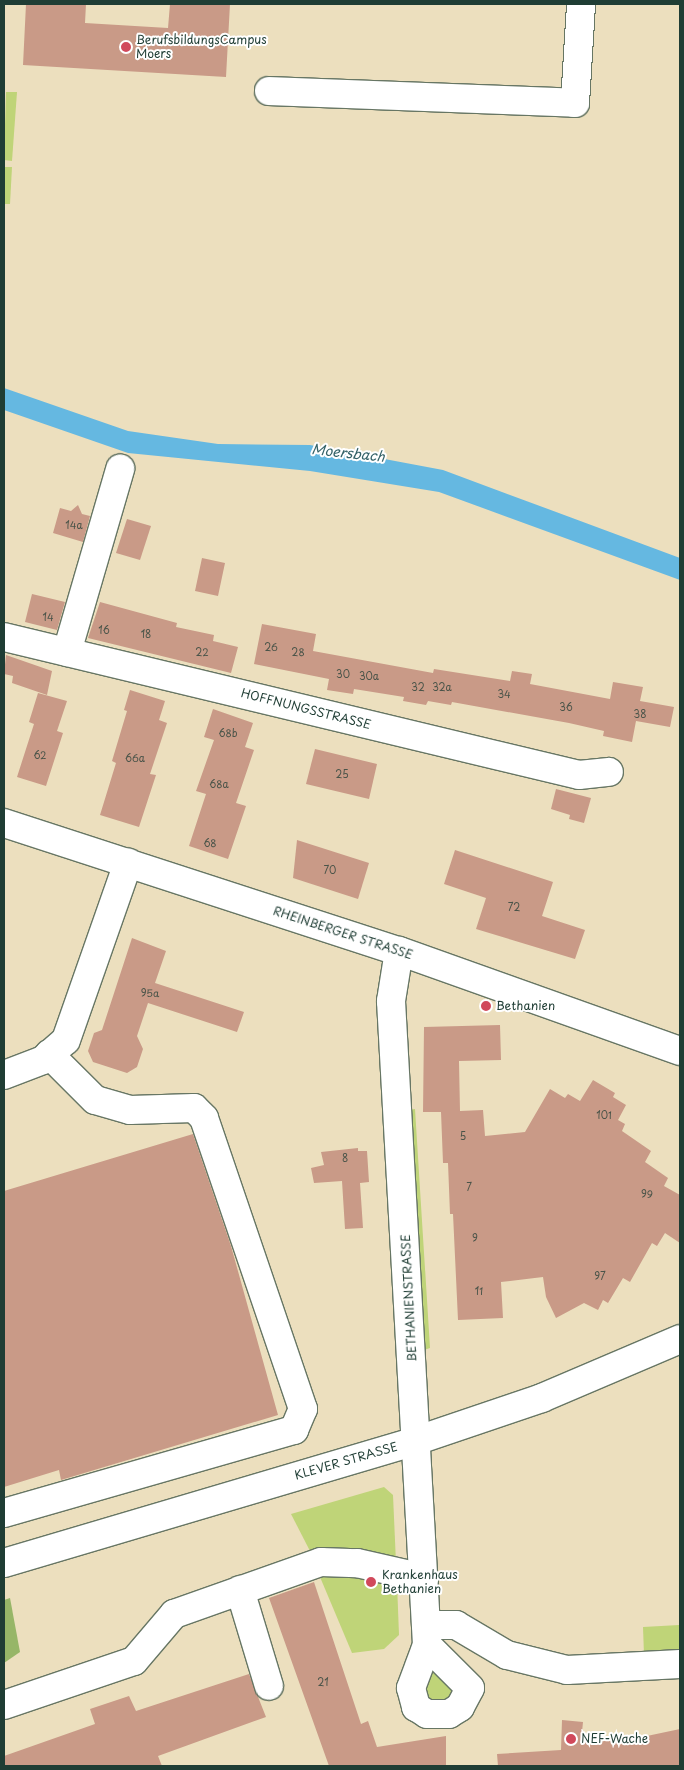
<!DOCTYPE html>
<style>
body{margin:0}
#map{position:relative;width:684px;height:1770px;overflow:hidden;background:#ecdfbe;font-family:"Playpen Sans",sans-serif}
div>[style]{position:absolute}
.green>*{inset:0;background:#bfd478}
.forest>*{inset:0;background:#97b668}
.water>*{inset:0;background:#65b8e1}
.building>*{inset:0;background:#c99a87}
.roads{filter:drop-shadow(1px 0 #677664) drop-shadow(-1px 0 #677664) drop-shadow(0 1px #677664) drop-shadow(0 -1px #677664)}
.minor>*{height:28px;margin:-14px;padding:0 14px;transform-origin:14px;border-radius:14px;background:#fff}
.major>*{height:28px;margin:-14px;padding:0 14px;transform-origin:14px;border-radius:14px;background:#fff}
.dots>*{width:14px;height:14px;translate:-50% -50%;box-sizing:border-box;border:2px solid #fff;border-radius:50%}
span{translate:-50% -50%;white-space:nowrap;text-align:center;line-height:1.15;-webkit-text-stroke:4px #fff;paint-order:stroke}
.number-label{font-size:10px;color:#4a5449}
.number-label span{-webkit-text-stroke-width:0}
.poi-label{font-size:12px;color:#1f3d34}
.left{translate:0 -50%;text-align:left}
.street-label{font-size:12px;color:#1f3d34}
.water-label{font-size:14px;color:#346268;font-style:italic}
.frame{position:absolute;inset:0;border:5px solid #1f3d34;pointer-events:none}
</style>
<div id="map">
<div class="green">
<div style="clip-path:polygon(6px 92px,17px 92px,12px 161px,4px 160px)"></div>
<div style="clip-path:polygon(4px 167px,12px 167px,10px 204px,4px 204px)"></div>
<div style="clip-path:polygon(415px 1109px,430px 1348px,421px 1351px,409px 1110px)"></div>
<div style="clip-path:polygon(384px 1487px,393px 1495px,396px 1563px,310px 1551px,291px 1514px)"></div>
<div style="clip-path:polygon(341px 1572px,397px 1583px,399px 1635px,384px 1649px,352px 1653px,320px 1577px)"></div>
<div style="clip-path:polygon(679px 1625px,680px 1653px,644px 1655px,643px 1627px)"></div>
<div style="clip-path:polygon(431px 1668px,456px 1693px,436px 1708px,416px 1688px)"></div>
</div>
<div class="forest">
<div style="clip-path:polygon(10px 1598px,20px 1652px,4px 1663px,4px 1600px)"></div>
</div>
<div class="water">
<div style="clip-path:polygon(4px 388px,128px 431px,218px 444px,310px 445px,443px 470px,680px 558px,680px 580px,439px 492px,310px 471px,128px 453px,4px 410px)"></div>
</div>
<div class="building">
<div style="clip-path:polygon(26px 4px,86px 4px,85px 23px,168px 28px,170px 4px,230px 4px,226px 77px,23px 65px)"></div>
<div style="clip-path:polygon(78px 505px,82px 514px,90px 516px,83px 542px,53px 533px,60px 508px,71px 511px)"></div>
<div style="clip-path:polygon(127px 519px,151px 526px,140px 560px,116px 553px)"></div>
<div style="clip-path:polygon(202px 558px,225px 563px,218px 596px,195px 591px)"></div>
<div style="clip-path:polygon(32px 594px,65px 602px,57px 630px,25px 622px)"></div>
<div style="clip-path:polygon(100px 602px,177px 623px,176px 627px,214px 635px,213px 641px,238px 647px,231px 673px,88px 638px)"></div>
<div style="clip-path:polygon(262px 624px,316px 634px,313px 651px,433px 673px,434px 669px,510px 681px,512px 671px,532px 674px,530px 684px,610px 699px,613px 682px,643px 687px,640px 701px,674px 707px,670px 727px,636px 721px,632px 742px,603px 736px,604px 731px,569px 723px,452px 702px,451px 705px,428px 701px,426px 705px,403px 701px,404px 697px,354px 689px,353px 694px,327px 690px,329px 679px,254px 664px)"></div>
<div style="clip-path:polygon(6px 655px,52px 671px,47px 695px,12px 683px,13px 676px,4px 674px)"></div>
<div style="clip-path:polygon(130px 690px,165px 701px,159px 720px,167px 723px,150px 774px,156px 775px,139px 827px,100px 815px,116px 763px,112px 761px,127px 711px,124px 710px)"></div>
<div style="clip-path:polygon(38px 693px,67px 701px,57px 731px,63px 733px,46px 786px,17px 777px,34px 724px,29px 722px)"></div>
<div style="clip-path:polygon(213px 709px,253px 723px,245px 747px,254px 750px,236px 803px,246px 806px,228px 859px,189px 846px,206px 794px,196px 791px,214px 740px,204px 737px)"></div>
<div style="clip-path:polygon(315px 749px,377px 764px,369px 799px,306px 784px)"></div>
<div style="clip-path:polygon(556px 789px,591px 798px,584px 823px,569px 819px,570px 815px,551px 809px)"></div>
<div style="clip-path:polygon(297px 840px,369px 863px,358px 899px,293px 878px)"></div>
<div style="clip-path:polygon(455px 850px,553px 882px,542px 916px,585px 930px,575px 959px,476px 929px,486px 898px,444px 884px)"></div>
<div style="clip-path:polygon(132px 938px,166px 951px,155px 983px,244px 1012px,237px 1032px,148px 1003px,137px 1036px,143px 1049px,137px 1067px,127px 1073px,93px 1062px,88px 1051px,94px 1033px,102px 1030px)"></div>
<div style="clip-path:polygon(500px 1025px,501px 1060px,459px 1061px,460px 1111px,483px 1110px,485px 1136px,525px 1132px,550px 1089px,565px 1098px,568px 1094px,580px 1101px,593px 1080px,615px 1093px,613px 1097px,626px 1105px,618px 1120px,625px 1124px,622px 1131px,651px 1151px,645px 1162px,668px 1178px,664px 1186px,680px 1195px,680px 1243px,665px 1233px,657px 1246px,652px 1243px,630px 1282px,623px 1278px,608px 1303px,603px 1300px,598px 1310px,584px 1303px,556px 1318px,546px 1297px,543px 1277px,501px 1282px,503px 1318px,458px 1320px,453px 1214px,450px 1214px,448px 1163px,443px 1163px,441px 1112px,423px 1112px,424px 1027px)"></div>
<div style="clip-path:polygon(193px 1134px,231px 1246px,278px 1415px,61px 1480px,59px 1470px,4px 1487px,4px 1191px)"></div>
<div style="clip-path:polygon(358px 1148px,358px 1151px,367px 1151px,369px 1182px,360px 1183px,363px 1228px,345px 1229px,342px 1181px,314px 1183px,311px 1168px,324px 1165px,321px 1152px)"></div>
<div style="clip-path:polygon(314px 1582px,361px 1724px,368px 1721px,377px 1747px,446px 1736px,446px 1766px,329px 1766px,269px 1598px)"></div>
<div style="clip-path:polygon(249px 1674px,266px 1717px,158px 1756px,162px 1766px,4px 1766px,4px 1756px,95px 1724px,90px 1709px,129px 1696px,136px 1711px)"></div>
<div style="clip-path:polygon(562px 1720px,583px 1722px,581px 1742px,628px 1740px,680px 1729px,680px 1766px,498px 1766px,497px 1754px,561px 1750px)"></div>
</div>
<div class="roads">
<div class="minor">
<div style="left:269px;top:91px;width:306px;rotate:2.2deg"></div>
<div style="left:575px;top:103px;width:99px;rotate:-86.5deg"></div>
<div style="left:4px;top:637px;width:591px;rotate:13.5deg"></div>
<div style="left:579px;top:775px;width:30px;rotate:-6deg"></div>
<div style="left:67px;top:652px;width:191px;rotate:-73.8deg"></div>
<div style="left:399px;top:951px;width:51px;rotate:99.1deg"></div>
<div style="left:391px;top:1001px;width:645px;rotate:86.8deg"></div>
<div style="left:427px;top:1645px;width:46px;rotate:110.4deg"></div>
<div style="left:411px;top:1688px;width:20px;rotate:75deg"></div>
<div style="left:416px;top:1707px;width:13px;rotate:32deg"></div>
<div style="left:427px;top:1714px;width:22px"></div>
<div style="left:449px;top:1714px;width:13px;rotate:-32deg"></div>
<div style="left:460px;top:1707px;width:21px;rotate:-62deg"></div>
<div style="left:470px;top:1688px;width:61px;rotate:-135deg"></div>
<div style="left:4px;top:1075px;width:42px;rotate:-21deg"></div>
<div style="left:43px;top:1060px;width:30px;rotate:-41deg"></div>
<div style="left:66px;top:1040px;width:188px;rotate:-70.7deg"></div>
<div style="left:4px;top:1513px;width:302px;rotate:-16deg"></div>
<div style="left:294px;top:1430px;width:23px;rotate:-67deg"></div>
<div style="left:303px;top:1409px;width:307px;rotate:-108.8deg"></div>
<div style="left:204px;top:1118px;width:14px;rotate:-135deg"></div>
<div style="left:194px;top:1108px;width:64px;rotate:178.2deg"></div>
<div style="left:130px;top:1110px;width:36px;rotate:-164deg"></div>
<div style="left:95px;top:1100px;width:65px;rotate:-135deg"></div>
<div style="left:240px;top:1590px;width:100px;rotate:73.2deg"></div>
<div style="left:426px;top:1625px;width:30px"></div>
<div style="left:456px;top:1625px;width:59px;rotate:30.5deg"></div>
<div style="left:507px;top:1655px;width:62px;rotate:14deg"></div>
<div style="left:567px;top:1670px;width:113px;rotate:-3deg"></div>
<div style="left:4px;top:1705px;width:137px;rotate:-18.7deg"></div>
<div style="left:134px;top:1661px;width:62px;rotate:-49.6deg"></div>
<div style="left:174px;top:1614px;width:156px;rotate:-19.5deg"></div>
<div style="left:321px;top:1562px;width:36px;rotate:2deg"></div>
<div style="left:357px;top:1563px;width:69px;rotate:12.6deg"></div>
</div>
<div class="major">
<div style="left:4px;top:823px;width:415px;rotate:18deg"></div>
<div style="left:399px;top:951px;width:298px;rotate:19.6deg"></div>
<div style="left:4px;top:1563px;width:432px;rotate:-16.5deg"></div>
<div style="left:418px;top:1440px;width:131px;rotate:-18.7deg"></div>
<div style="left:542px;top:1398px;width:150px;rotate:-23.1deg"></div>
</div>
</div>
<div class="dots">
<div style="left:126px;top:47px;background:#d1495b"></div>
<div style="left:486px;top:1006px;background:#d1495b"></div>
<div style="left:371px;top:1582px;background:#d1495b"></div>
<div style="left:571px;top:1739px;background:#d1495b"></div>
</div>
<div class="number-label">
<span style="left:74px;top:525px">14a</span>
<span style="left:48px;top:617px">14</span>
<span style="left:104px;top:630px">16</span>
<span style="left:146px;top:634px">18</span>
<span style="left:271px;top:647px">26</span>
<span style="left:202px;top:652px">22</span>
<span style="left:298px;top:652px">28</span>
<span style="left:343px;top:674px">30</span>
<span style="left:369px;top:676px">30a</span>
<span style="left:418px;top:687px">32</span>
<span style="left:442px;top:687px">32a</span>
<span style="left:504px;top:694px">34</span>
<span style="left:566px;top:707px">36</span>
<span style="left:640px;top:714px">38</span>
<span style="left:228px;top:733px">68b</span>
<span style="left:40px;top:755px">62</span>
<span style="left:135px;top:758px">66a</span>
<span style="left:342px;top:774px">25</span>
<span style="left:219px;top:784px">68a</span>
<span style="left:210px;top:843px">68</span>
<span style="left:330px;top:870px">70</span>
<span style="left:514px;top:907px">72</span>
<span style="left:150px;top:993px">95a</span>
<span style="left:604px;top:1115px">101</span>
<span style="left:463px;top:1136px">5</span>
<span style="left:345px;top:1158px">8</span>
<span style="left:469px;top:1187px">7</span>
<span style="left:647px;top:1194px">99</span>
<span style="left:475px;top:1238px">9</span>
<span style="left:600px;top:1276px">97</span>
<span style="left:479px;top:1291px">11</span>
<span style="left:323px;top:1682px">21</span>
</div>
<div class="poi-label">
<span class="left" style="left:136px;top:47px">BerufsbildungsCampus<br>Moers</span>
<span class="left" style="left:496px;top:1006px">Bethanien</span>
<span class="left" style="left:382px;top:1582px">Krankenhaus<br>Bethanien</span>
<span class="left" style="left:581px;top:1739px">NEF-Wache</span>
</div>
<div class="street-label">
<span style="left:306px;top:709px;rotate:14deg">HOFFNUNGSSTRASSE</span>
<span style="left:343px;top:933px;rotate:18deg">RHEINBERGER STRASSE</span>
<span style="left:409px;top:1298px;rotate:-93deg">BETHANIENSTRASSE</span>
<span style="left:346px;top:1461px;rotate:-16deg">KLEVER STRASSE</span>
</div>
<div class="water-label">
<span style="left:348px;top:453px;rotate:6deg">Moersbach</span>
</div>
<div class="frame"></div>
</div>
